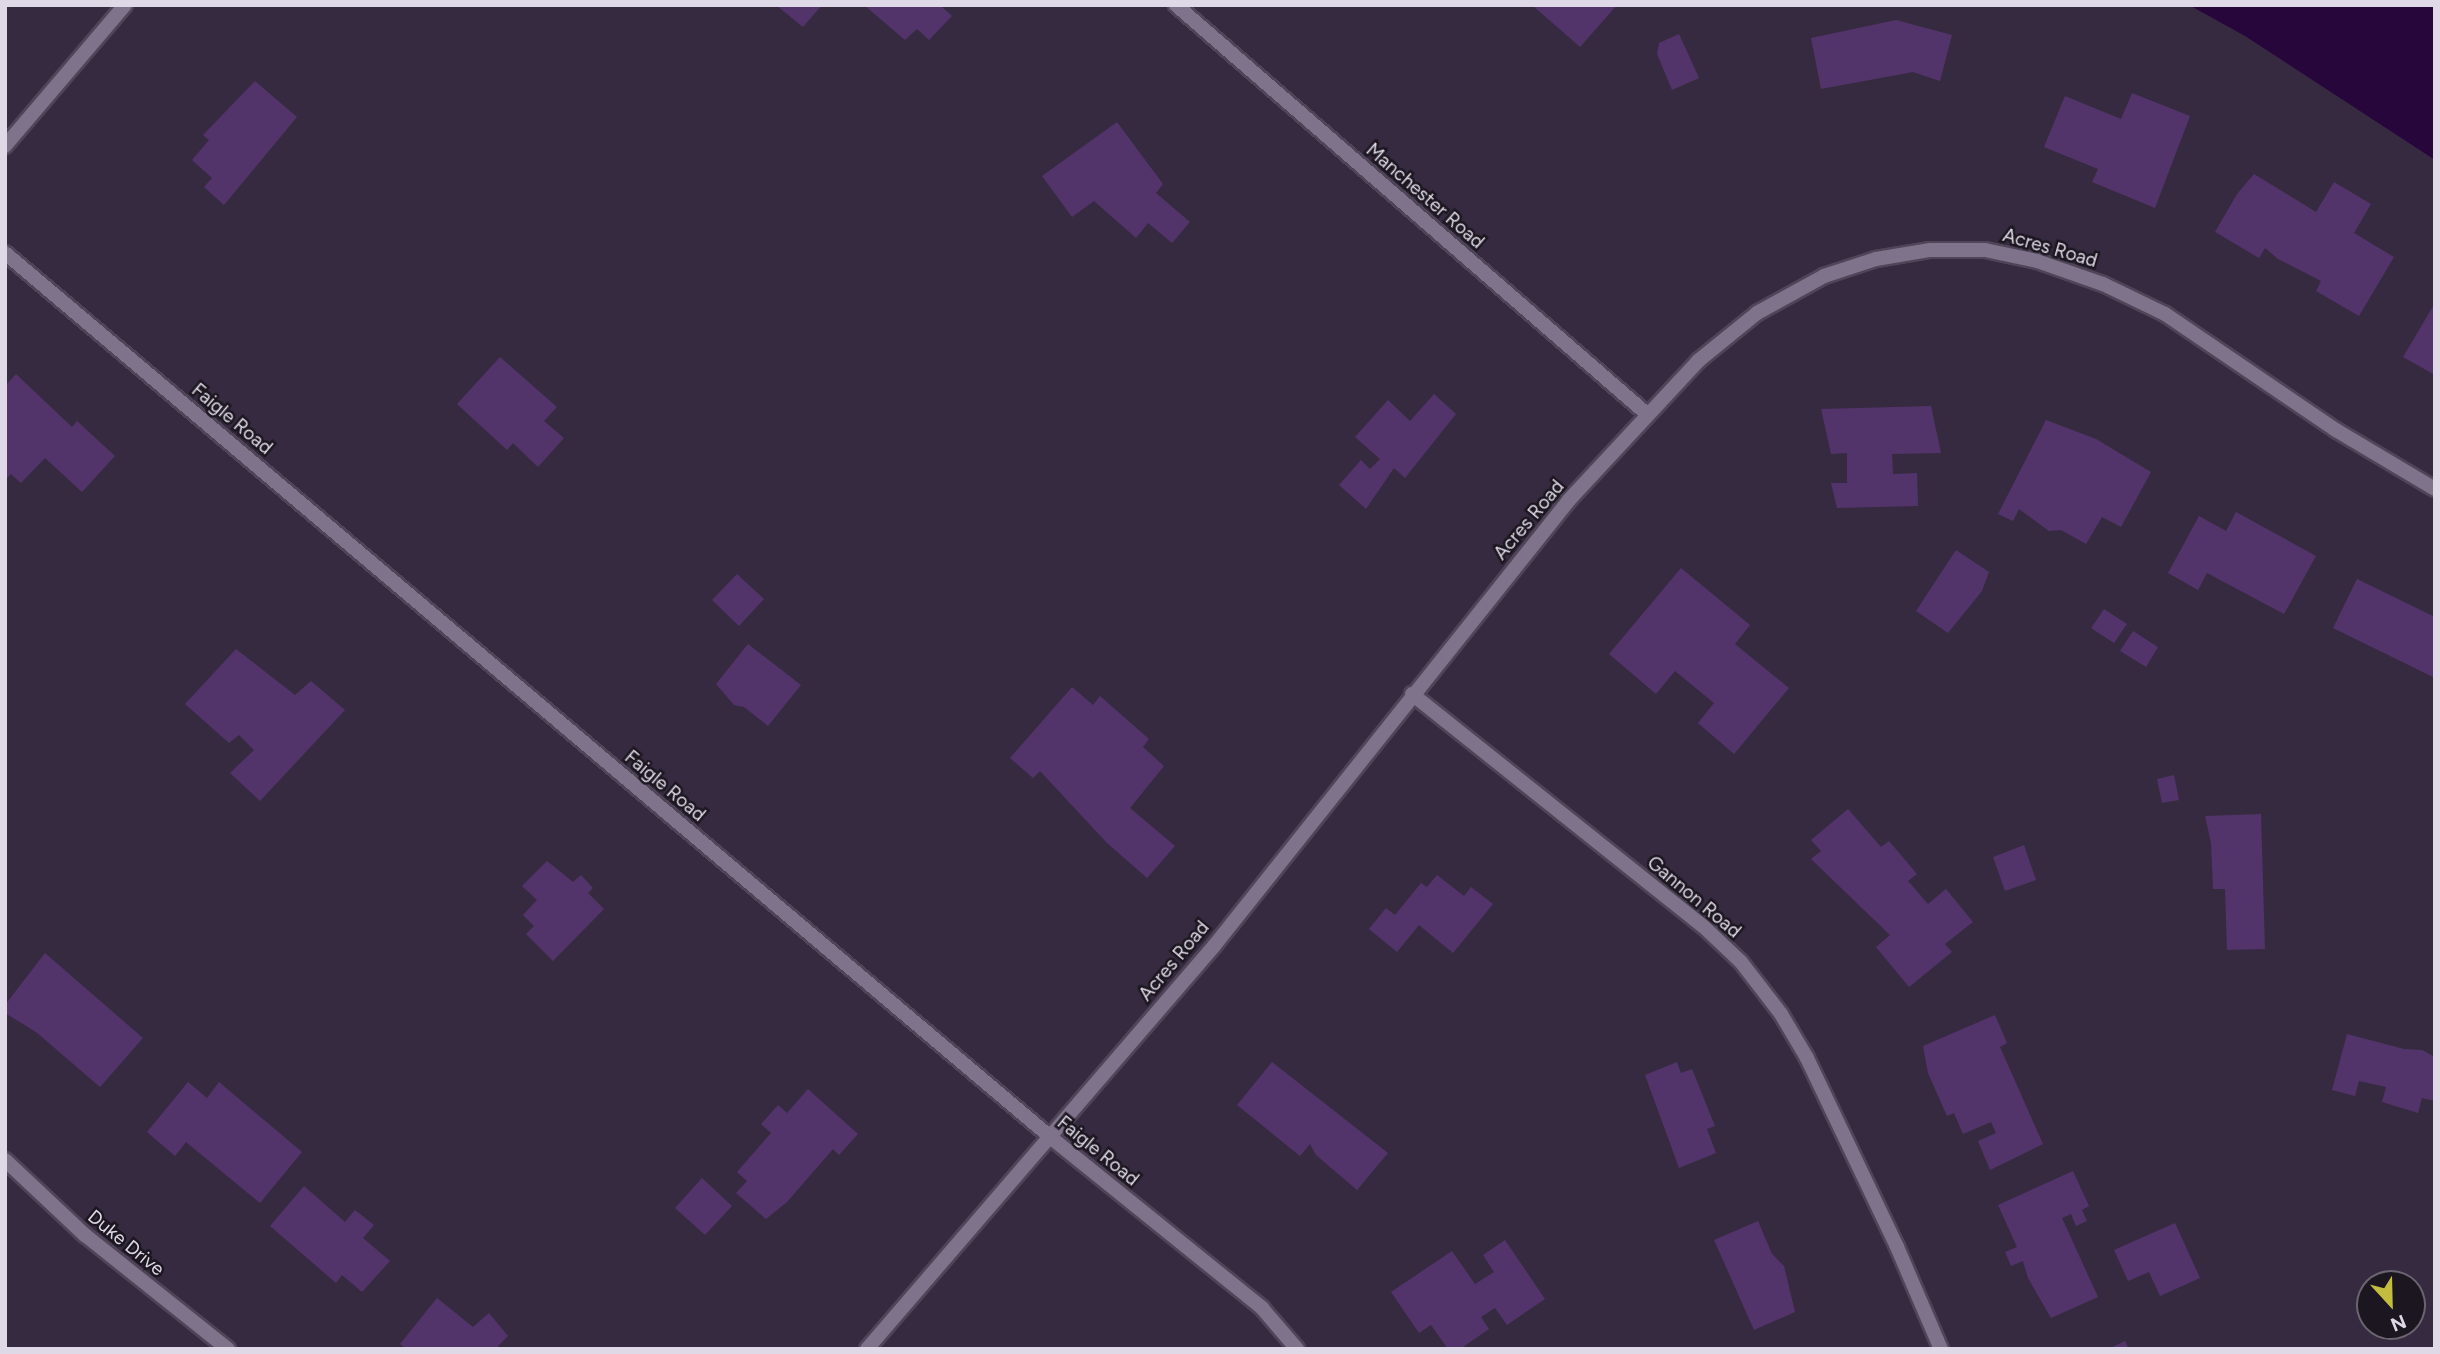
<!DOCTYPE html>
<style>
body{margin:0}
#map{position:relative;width:2440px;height:1354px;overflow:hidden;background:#362a40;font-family:Figtree,sans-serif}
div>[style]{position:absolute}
.water>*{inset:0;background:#27063b}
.building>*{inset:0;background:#52346a}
.roads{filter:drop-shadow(2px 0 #4f4558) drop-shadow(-2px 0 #4f4558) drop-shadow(0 2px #4f4558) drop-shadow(0 -2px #4f4558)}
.street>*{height:14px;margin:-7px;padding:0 7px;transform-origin:7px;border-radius:7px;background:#7f728b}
span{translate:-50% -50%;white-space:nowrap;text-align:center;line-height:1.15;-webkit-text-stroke:5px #1b161f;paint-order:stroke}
.street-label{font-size:19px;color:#dfd8e6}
.frame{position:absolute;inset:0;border:7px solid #dfd8e6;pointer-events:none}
.north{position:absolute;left:2356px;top:1270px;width:70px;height:70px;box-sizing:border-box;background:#1b161f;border:2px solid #69646f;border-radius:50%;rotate:158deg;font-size:19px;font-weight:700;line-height:28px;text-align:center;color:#dfd8e6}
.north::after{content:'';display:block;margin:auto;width:24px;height:32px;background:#c2bd3f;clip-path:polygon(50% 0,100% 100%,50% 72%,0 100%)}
</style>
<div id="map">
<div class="water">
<div style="clip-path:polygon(2189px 5px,2435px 5px,2435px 160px,2245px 36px)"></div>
</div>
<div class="building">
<div style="clip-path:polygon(776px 5px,822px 5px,803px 27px)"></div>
<div style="clip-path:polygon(864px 5px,940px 5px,952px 16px,929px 40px,917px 29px,905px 40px)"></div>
<div style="clip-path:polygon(1532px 5px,1617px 5px,1580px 47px)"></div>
<div style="clip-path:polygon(1896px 20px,1952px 35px,1940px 81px,1913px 72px,1821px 89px,1811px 38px)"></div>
<div style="clip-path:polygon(1679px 34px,1699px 78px,1672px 90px,1657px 54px,1659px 43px)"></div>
<div style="clip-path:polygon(255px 81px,297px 117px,224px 205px,204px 187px,212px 178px,192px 160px,209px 140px,203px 135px)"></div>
<div style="clip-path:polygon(2132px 93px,2190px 116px,2155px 208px,2092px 182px,2098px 169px,2044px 147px,2065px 96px,2121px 119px)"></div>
<div style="clip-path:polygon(1117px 122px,1163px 184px,1156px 193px,1190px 222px,1172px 243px,1148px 223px,1136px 238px,1094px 201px,1072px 217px,1042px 176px)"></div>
<div style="clip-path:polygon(2254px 174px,2316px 212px,2334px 182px,2371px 204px,2354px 233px,2394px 257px,2359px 316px,2316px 291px,2321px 281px,2278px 259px,2265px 248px,2259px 258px,2215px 232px,2237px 194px)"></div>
<div style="clip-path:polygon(2435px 303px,2435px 375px,2403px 357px)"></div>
<div style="clip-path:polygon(500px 357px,557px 407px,544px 421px,564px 438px,538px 467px,513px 443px,507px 450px,457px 404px)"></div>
<div style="clip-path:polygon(16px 374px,72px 427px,77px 421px,115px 456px,82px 492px,45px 458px,21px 483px,11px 474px,5px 480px,5px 386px)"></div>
<div style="clip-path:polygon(1434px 394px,1456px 414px,1405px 478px,1394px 468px,1366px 509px,1339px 485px,1361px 460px,1370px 469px,1380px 459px,1355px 437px,1388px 400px,1410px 421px)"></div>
<div style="clip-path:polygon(1931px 406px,1941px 453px,1892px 454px,1893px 474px,1917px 473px,1918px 506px,1837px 508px,1831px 483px,1847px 483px,1847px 453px,1831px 454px,1821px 409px)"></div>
<div style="clip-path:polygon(2046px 420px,2096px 439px,2151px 472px,2121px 527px,2102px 517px,2086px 544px,2061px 530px,2049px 531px,2019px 509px,2013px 521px,1998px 514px)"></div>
<div style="clip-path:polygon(2236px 512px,2316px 556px,2284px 614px,2207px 573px,2198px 590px,2168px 573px,2199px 516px,2226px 531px)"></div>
<div style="clip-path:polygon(1956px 550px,1989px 572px,1982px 591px,1948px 633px,1916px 611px)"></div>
<div style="clip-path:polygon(1681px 568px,1750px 625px,1735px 644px,1789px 688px,1734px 754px,1698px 723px,1714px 703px,1675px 671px,1656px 694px,1609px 654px)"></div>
<div style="clip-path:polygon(737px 574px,764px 599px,739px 626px,712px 600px)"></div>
<div style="clip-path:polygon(2357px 579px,2435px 617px,2433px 677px,2333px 628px)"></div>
<div style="clip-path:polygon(2104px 609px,2127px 624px,2114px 643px,2091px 628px)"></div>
<div style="clip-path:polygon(2133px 631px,2158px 647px,2146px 667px,2120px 651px)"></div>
<div style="clip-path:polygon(748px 644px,801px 685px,768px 726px,744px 707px,734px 705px,716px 684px)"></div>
<div style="clip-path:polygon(236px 649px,295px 695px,311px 681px,345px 710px,260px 801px,230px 773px,254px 750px,239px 735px,229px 743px,185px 704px)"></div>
<div style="clip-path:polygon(1072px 687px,1093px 705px,1100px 696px,1149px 739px,1143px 747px,1164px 766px,1130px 808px,1175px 846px,1147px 878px,1107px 843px,1040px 771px,1033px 778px,1010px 758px)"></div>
<div style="clip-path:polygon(2174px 775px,2179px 800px,2162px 803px,2157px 779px)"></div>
<div style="clip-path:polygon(1848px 809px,1881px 847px,1889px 841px,1917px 874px,1908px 881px,1928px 904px,1946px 889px,1973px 922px,1945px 944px,1952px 952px,1909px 987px,1876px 947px,1890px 935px,1811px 859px,1821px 851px,1811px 840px)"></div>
<div style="clip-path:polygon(2261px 814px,2265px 949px,2227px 950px,2225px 889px,2213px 889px,2211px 843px,2205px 816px)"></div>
<div style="clip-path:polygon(2024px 845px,2036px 880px,2005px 891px,1993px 857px)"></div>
<div style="clip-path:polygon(547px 861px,573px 882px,581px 875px,593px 888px,588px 893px,604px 909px,553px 961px,526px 934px,534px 926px,523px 915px,537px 900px,522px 886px)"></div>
<div style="clip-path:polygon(1437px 875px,1464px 896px,1471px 887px,1493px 904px,1453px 953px,1419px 925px,1397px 952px,1369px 929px,1386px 908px,1395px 915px,1421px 883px,1427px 887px)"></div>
<div style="clip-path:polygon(45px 953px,143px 1038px,100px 1087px,36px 1032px,5px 1013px,5px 1005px)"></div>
<div style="clip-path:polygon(1995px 1015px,2007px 1043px,2000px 1047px,2043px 1144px,1990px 1170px,1978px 1141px,1996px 1133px,1991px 1122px,1963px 1134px,1954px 1113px,1947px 1116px,1928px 1073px,1923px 1046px)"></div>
<div style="clip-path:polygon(2347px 1034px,2404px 1049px,2422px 1050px,2435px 1057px,2435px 1101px,2422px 1098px,2418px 1113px,2382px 1102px,2386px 1087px,2359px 1081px,2355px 1096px,2332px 1090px)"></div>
<div style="clip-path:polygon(1272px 1062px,1388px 1153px,1357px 1190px,1316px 1155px,1310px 1144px,1300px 1156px,1237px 1105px)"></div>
<div style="clip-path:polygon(1677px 1062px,1681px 1073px,1692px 1069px,1715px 1126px,1707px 1129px,1716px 1153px,1679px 1168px,1645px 1075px)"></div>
<div style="clip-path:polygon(188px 1082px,207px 1098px,219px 1082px,302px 1152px,260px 1203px,186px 1142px,175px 1156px,147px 1132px)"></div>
<div style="clip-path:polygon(808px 1089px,858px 1134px,839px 1155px,833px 1149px,787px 1202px,766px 1219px,736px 1193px,747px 1181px,737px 1172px,771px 1133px,761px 1124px,778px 1105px,787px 1113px)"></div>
<div style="clip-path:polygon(2073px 1171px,2089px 1206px,2082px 1210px,2087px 1221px,2076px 1226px,2071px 1214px,2062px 1218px,2098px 1297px,2051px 1318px,2028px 1278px,2023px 1261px,2011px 1266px,2005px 1252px,2017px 1247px,1998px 1205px)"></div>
<div style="clip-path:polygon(702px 1178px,732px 1206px,705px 1235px,675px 1208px)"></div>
<div style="clip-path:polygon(304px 1186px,345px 1222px,355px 1210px,374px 1225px,363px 1238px,390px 1261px,362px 1292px,342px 1275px,336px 1283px,270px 1226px)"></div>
<div style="clip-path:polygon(1758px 1221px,1772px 1254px,1784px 1266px,1795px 1312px,1754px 1330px,1714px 1240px)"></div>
<div style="clip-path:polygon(2175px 1223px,2200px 1278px,2160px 1296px,2149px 1272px,2128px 1281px,2114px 1250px)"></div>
<div style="clip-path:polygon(1505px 1240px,1545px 1299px,1507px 1325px,1495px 1308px,1481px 1317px,1489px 1329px,1460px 1349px,1448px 1349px,1431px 1325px,1419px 1333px,1391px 1292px,1452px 1251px,1475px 1284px,1494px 1272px,1483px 1255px)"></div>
<div style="clip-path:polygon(437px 1298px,473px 1327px,489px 1313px,508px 1336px,498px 1346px,501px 1349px,406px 1349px,400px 1344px)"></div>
<div style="clip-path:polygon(2125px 1341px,2129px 1349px,2108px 1349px)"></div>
</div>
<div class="roads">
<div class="street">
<div style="left:1176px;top:5px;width:625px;rotate:40.98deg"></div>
<div style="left:5px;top:146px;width:185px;rotate:-49.6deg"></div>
<div style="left:5px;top:253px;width:1367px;rotate:40.22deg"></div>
<div style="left:1049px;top:1136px;width:274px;rotate:38.9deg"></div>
<div style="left:1262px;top:1308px;width:54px;rotate:49.5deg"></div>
<div style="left:1412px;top:694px;width:372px;rotate:38.6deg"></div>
<div style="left:1703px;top:926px;width:52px;rotate:43.5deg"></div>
<div style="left:1741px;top:962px;width:66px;rotate:52.4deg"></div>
<div style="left:1781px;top:1014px;width:51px;rotate:59.4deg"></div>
<div style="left:1807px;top:1058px;width:209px;rotate:64.5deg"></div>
<div style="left:1897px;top:1247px;width:111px;rotate:66.7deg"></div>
<div style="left:5px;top:1160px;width:110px;rotate:43.2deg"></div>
<div style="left:85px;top:1235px;width:183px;rotate:38.6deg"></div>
<div style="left:867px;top:1349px;width:532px;rotate:-49.27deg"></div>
<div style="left:1214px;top:946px;width:570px;rotate:-51.48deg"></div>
<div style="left:1569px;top:500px;width:190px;rotate:-47.1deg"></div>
<div style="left:1698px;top:361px;width:76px;rotate:-39.1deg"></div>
<div style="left:1757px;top:313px;width:77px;rotate:-28.9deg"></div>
<div style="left:1824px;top:276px;width:55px;rotate:-18.1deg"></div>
<div style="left:1876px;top:259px;width:55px;rotate:-9.5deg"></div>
<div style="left:1930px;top:250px;width:55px"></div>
<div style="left:1985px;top:250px;width:53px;rotate:11.9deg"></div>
<div style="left:2037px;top:261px;width:70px;rotate:19.2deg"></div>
<div style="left:2103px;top:284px;width:69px;rotate:25.8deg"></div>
<div style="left:2165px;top:314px;width:207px;rotate:34.2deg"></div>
<div style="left:2336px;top:430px;width:115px;rotate:30.8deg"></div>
</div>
</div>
<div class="street-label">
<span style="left:1425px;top:196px;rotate:41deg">Manchester Road</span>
<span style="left:2050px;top:248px;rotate:16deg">Acres Road</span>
<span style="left:232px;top:419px;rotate:40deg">Faigle Road</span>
<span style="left:1529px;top:520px;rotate:-50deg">Acres Road</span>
<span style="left:665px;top:786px;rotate:40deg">Faigle Road</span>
<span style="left:1694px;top:897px;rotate:40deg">Gannon Road</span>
<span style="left:1174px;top:961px;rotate:-50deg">Acres Road</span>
<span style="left:1098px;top:1151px;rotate:39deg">Faigle Road</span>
<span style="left:126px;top:1243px;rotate:39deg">Duke Drive</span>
</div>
<div class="frame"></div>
<div class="north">N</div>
</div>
